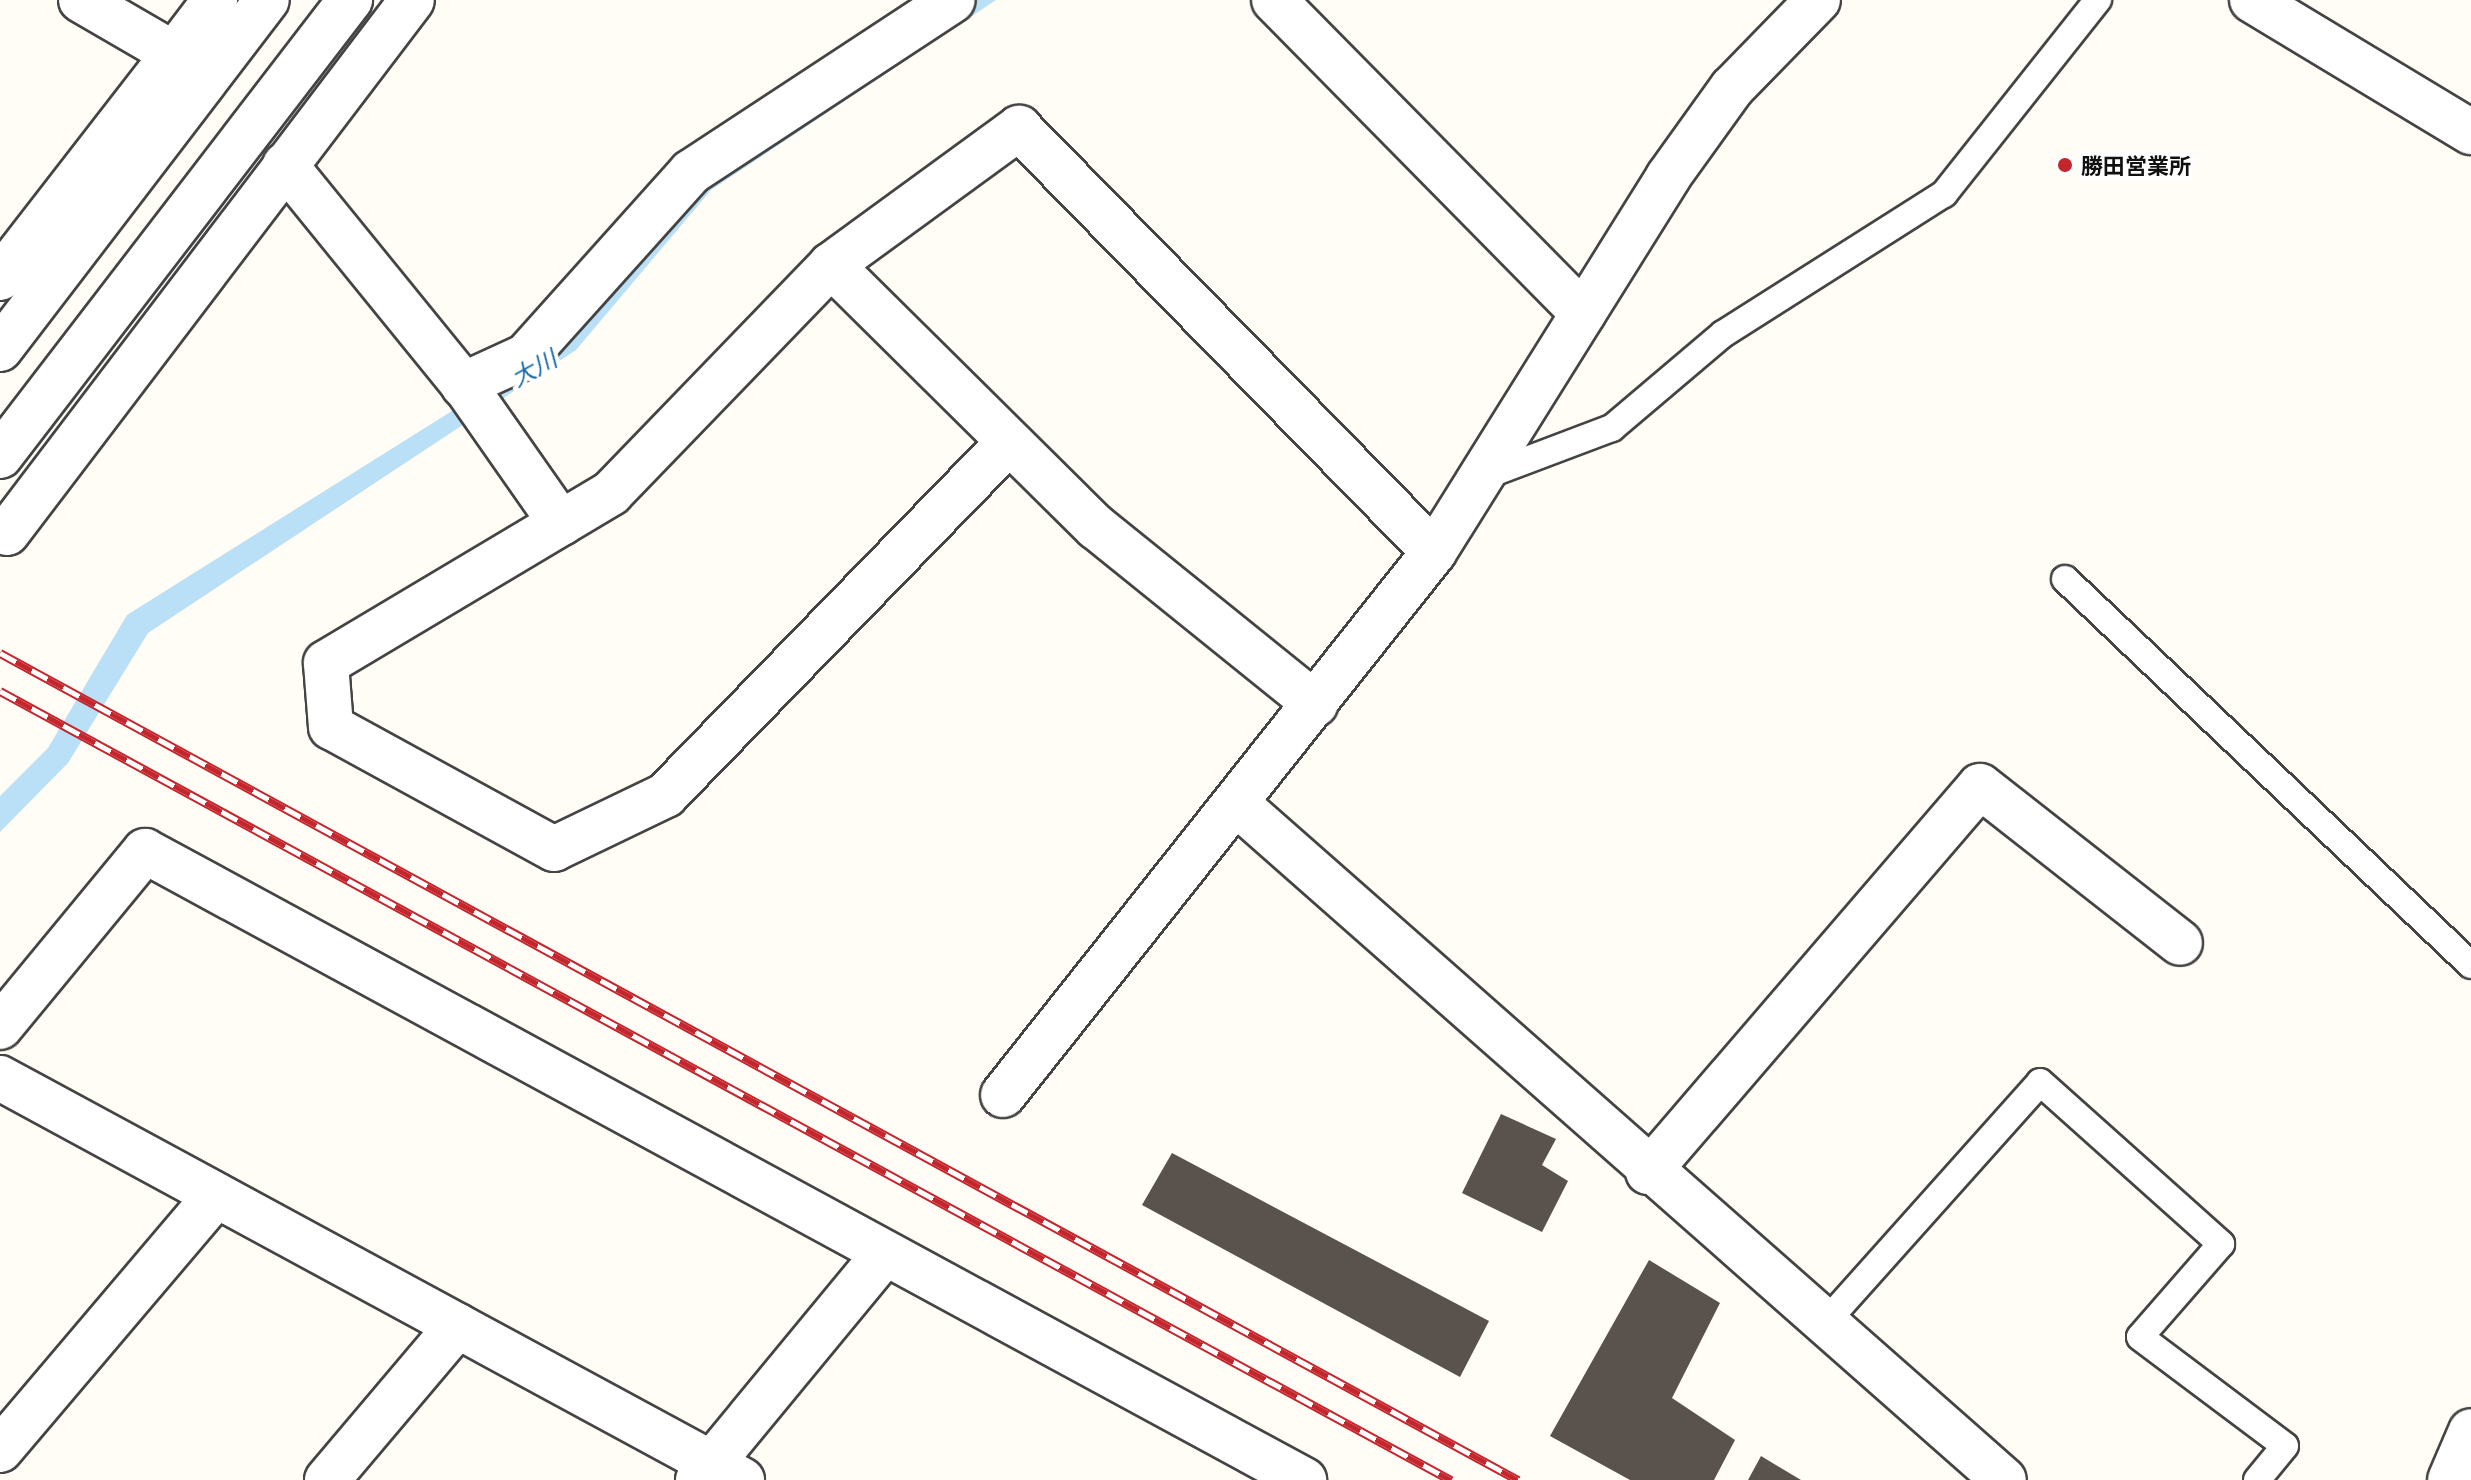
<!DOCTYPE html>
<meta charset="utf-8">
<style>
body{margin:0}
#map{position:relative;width:2471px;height:1480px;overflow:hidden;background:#fffdf5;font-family:Georgia,"Noto Sans JP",serif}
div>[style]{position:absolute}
.water>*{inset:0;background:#b9e0f7}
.building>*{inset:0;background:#5a524d}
.roads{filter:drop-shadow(2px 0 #444) drop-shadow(-2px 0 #444) drop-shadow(0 2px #444) drop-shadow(0 -2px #444)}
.service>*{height:26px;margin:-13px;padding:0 13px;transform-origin:13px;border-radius:13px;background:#fff}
.minor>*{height:44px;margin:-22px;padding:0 22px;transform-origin:22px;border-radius:22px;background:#fff}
.tertiary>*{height:44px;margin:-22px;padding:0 22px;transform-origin:22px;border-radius:22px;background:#fff}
.rail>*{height:9px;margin-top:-4.5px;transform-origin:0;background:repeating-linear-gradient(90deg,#fff 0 18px,#c4262e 0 36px);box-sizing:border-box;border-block:2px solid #c4262e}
.dots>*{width:22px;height:22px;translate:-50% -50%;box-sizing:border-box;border:4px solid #fff;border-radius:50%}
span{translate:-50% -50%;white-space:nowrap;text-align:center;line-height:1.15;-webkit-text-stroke:8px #fff;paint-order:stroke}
.poi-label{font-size:22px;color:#111;font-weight:700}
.left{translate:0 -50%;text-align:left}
.water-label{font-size:24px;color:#1768a6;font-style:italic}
</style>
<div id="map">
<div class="water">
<div style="clip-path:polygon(966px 0,996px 0,711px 190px,576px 350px,148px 633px,68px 763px,0 832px,0 796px,48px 748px,127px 615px,549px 350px,700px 181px)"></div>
</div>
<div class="building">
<div style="clip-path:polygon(1501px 1114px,1556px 1139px,1542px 1165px,1568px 1181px,1542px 1232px,1462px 1193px)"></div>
<div style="clip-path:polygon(1172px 1153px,1489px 1321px,1460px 1377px,1142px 1205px)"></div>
<div style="clip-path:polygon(1649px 1260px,1720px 1303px,1672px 1398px,1735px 1440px,1714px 1480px,1630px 1480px,1550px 1436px)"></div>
<div style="clip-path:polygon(1761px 1456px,1801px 1480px,1748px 1480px)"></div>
</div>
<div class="roads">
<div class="service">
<div style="left:1482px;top:477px;width:139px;rotate:-20.7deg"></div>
<div style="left:1612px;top:428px;width:145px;rotate:-40.3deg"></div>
<div style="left:1723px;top:334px;width:262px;rotate:-32.4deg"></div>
<div style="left:1944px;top:194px;width:248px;rotate:-51.6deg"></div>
<div style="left:2065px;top:579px;width:560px;rotate:43.55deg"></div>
<div style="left:1824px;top:1324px;width:324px;rotate:-48.2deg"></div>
<div style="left:2040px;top:1082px;width:243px;rotate:41.8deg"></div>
<div style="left:2221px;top:1244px;width:123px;rotate:131.1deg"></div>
<div style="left:2140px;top:1337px;width:181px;rotate:36.9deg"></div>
<div style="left:2285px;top:1446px;width:44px;rotate:129.5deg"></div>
</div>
<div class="minor">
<div style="left:81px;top:0;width:108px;rotate:30.1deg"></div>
<div style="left:174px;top:54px;width:68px;rotate:-52.8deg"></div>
<div style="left:1274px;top:0;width:440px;rotate:45.4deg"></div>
<div style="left:285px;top:165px;width:289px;rotate:50.9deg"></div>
<div style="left:467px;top:389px;width:164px;rotate:55deg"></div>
<div style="left:831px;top:265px;width:233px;rotate:-36.1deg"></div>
<div style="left:1019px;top:128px;width:593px;rotate:45.61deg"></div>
<div style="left:0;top:278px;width:284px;rotate:-52.2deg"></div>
<div style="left:463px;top:385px;width:69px;rotate:-24.7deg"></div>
<div style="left:526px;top:356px;width:247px;rotate:-48.1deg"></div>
<div style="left:691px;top:172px;width:313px;rotate:-33.3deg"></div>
<div style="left:1006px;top:445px;width:488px;rotate:134.2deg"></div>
<div style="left:666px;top:795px;width:124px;rotate:154.3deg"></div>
<div style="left:554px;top:849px;width:254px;rotate:-151.3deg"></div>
<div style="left:331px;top:727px;width:64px;rotate:-94.5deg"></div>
<div style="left:326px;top:663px;width:332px;rotate:-30.8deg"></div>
<div style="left:611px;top:493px;width:317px;rotate:-46deg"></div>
<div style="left:831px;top:265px;width:373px;rotate:44.7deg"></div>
<div style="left:1096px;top:527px;width:282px;rotate:38.9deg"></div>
<div style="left:7px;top:533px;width:669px;rotate:-52.77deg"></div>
<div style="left:1237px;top:804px;width:1022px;rotate:41.39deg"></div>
<div style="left:0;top:1027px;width:228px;rotate:-50.5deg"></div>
<div style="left:145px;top:851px;width:1319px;rotate:28.49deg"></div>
<div style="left:0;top:1078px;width:844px;rotate:28.45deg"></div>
<div style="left:1003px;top:1095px;width:693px;rotate:-51.56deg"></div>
<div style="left:1434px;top:552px;width:442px;rotate:-58deg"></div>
<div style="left:1668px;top:177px;width:110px;rotate:-54.3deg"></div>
<div style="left:1732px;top:88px;width:123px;rotate:-45.7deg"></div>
<div style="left:1648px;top:1172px;width:509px;rotate:-49.3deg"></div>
<div style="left:1980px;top:786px;width:254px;rotate:38.1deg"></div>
<div style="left:0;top:1450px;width:334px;rotate:-49.7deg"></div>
<div style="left:327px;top:1480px;width:202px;rotate:-49.8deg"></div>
<div style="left:2450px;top:1480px;width:53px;rotate:-66.8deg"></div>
</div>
<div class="tertiary">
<div style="left:2252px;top:0;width:256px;rotate:31.1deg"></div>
<div style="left:0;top:349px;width:439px;rotate:-52.6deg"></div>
<div style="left:0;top:456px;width:575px;rotate:-52.49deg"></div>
<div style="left:698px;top:1480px;width:293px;rotate:-50.5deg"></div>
</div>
</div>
<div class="rail">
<div style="left:0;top:653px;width:1729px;rotate:28.58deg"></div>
<div style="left:0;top:691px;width:1652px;rotate:28.54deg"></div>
</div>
<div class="dots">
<div style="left:2065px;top:165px;background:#c4262e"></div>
</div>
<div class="poi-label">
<span class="left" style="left:2081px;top:165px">勝田営業所</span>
</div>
<div class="water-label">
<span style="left:533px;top:367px;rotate:-29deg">大川</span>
</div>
</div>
